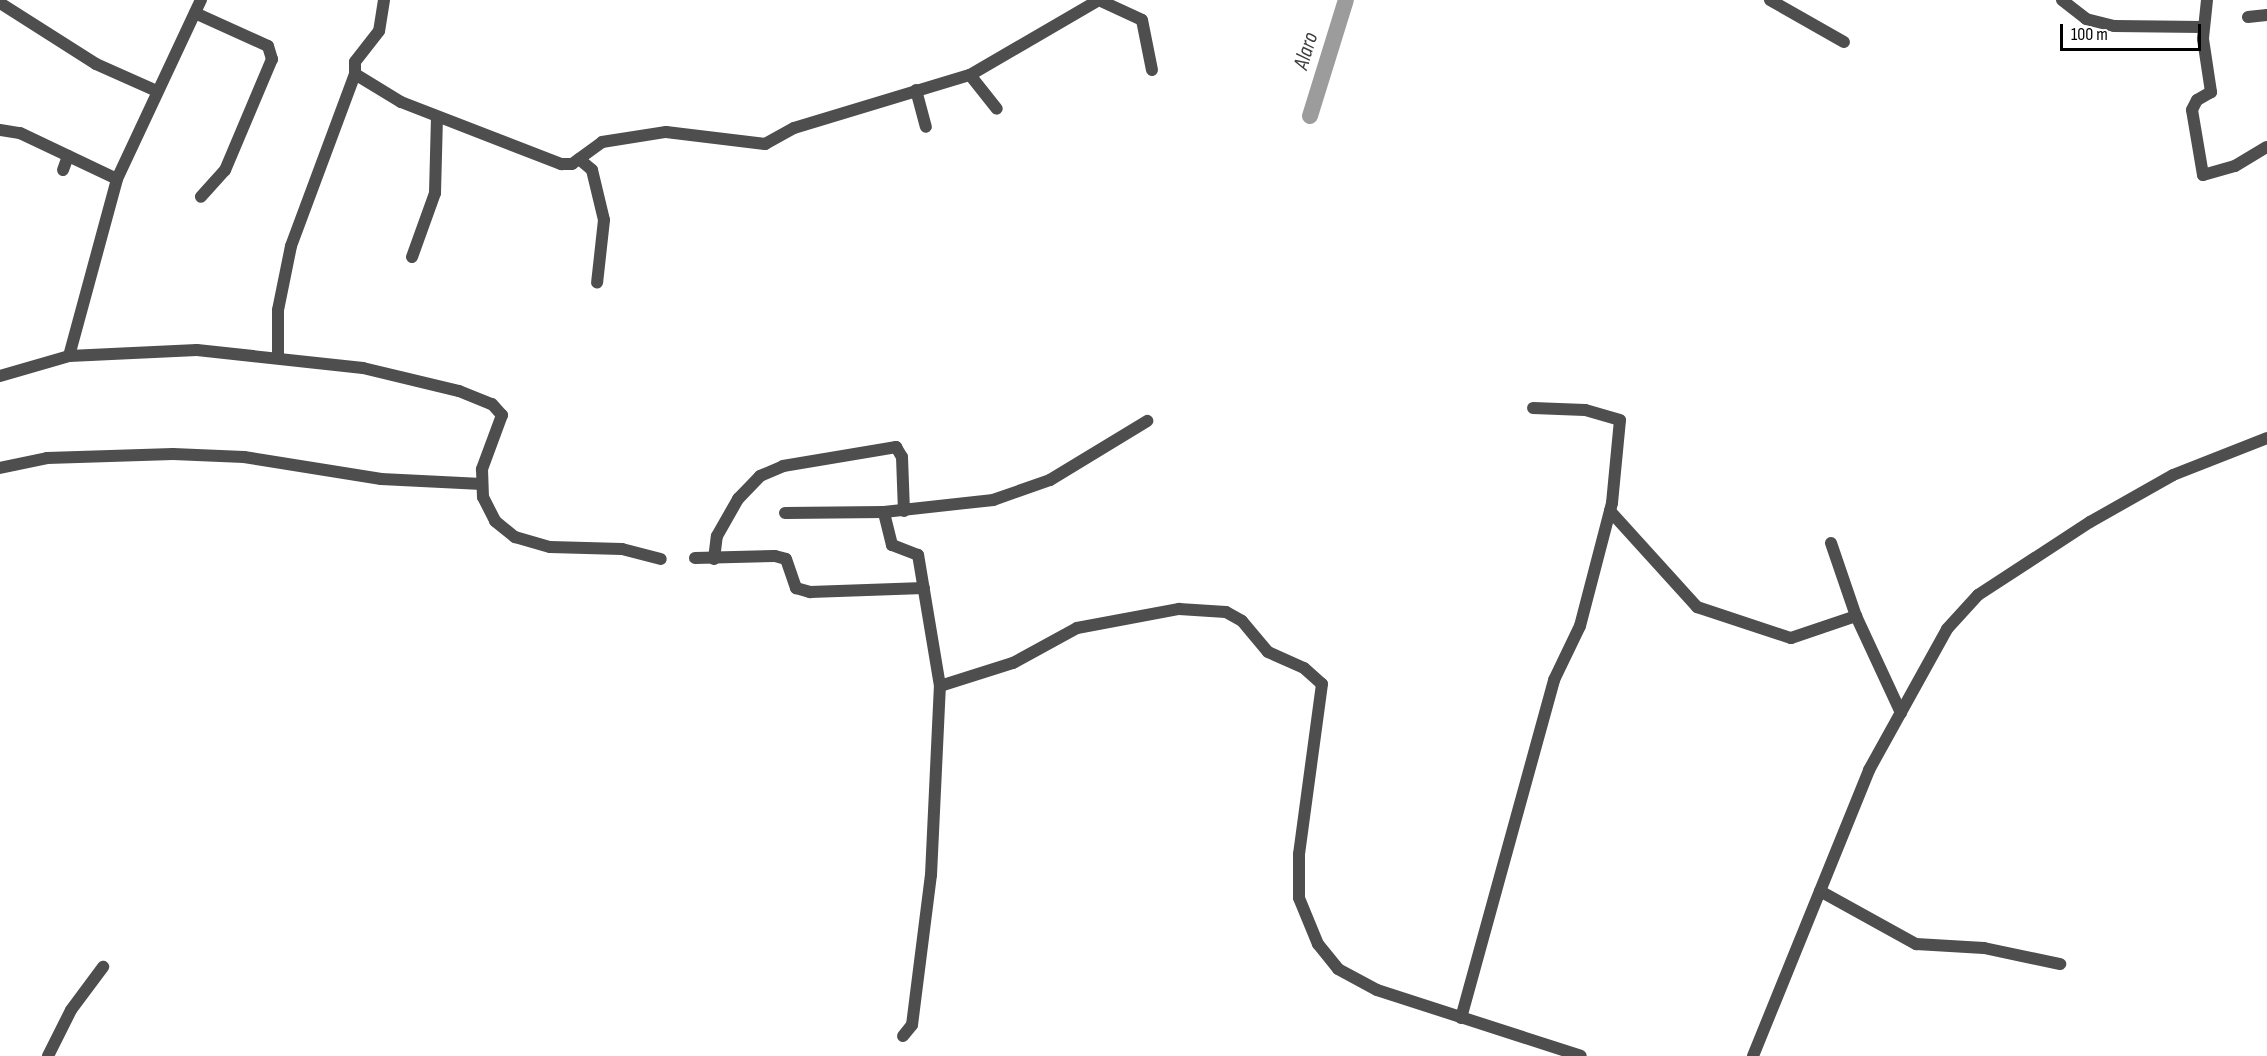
<!DOCTYPE html>
<style>
body{margin:0}
#map{position:relative;width:2267px;height:1056px;overflow:hidden;background:#fff;font-family:"Sofia Sans Condensed",sans-serif}
div>[style]{position:absolute}
.river>*{height:16px;margin:-8px;padding:0 8px;transform-origin:8px;border-radius:8px;background:#9c9c9c}
.minor>*{height:12px;margin:-6px;padding:0 6px;transform-origin:6px;border-radius:6px;background:#4e4e4e}
span{translate:-50% -50%;white-space:nowrap;text-align:center;line-height:1.15;-webkit-text-stroke:5px #fff;paint-order:stroke}
.water-label{font-size:22px;color:#3d3d3d;font-style:italic}
.scale{position:absolute;left:2060px;top:24px;width:141px;height:27px;box-sizing:border-box;border:3px solid #000;border-top:0;padding-left:8px;font-size:18px;line-height:21px;white-space:nowrap;color:#000;-webkit-text-stroke:4px #fff;paint-order:stroke}
</style>
<div id="map">
<div class="river">
<div style="left:1310px;top:116px;width:121px;rotate:-72.8deg"></div>
</div>
<div class="minor">
<div style="left:384px;top:0;width:31px;rotate:99deg"></div>
<div style="left:379px;top:31px;width:39px;rotate:128deg"></div>
<div style="left:355px;top:62px;width:12px;rotate:90deg"></div>
<div style="left:355px;top:74px;width:54px;rotate:31.3deg"></div>
<div style="left:401px;top:102px;width:172px;rotate:21.2deg"></div>
<div style="left:561px;top:164px;width:11px"></div>
<div style="left:572px;top:164px;width:37px;rotate:-36deg"></div>
<div style="left:602px;top:142px;width:65px;rotate:-8.9deg"></div>
<div style="left:666px;top:132px;width:100px;rotate:6.9deg"></div>
<div style="left:765px;top:144px;width:33px;rotate:-29deg"></div>
<div style="left:794px;top:128px;width:184px;rotate:-16.8deg"></div>
<div style="left:970px;top:75px;width:43px;rotate:51.5deg"></div>
<div style="left:1770px;top:0;width:85px;rotate:29.6deg"></div>
<div style="left:2062px;top:0;width:31px;rotate:38deg"></div>
<div style="left:2086px;top:19px;width:29px;rotate:14deg"></div>
<div style="left:2114px;top:26px;width:88px;rotate:0.7deg"></div>
<div style="left:2207px;top:0;width:39px;rotate:96deg"></div>
<div style="left:2203px;top:39px;width:54px;rotate:81.4deg"></div>
<div style="left:2211px;top:92px;width:16px;rotate:150deg"></div>
<div style="left:2197px;top:100px;width:11px;rotate:117deg"></div>
<div style="left:2192px;top:110px;width:66px;rotate:80.4deg"></div>
<div style="left:2203px;top:175px;width:33px;rotate:-16deg"></div>
<div style="left:2235px;top:166px;width:37px;rotate:-31deg"></div>
<div style="left:0;top:3px;width:114px;rotate:32.4deg"></div>
<div style="left:96px;top:64px;width:67px;rotate:23.9deg"></div>
<div style="left:195px;top:13px;width:80px;rotate:24.3deg"></div>
<div style="left:268px;top:46px;width:14px;rotate:73deg"></div>
<div style="left:272px;top:59px;width:121px;rotate:112.9deg"></div>
<div style="left:225px;top:170px;width:36px;rotate:132deg"></div>
<div style="left:2248px;top:17px;width:19px;rotate:-6deg"></div>
<div style="left:970px;top:75px;width:149px;rotate:-30.2deg"></div>
<div style="left:1099px;top:0;width:47px;rotate:24.9deg"></div>
<div style="left:1142px;top:20px;width:51px;rotate:78.7deg"></div>
<div style="left:916px;top:90px;width:38px;rotate:75deg"></div>
<div style="left:0;top:130px;width:20px;rotate:9deg"></div>
<div style="left:20px;top:133px;width:107px;rotate:25.4deg"></div>
<div style="left:579px;top:159px;width:17px;rotate:40deg"></div>
<div style="left:592px;top:170px;width:51px;rotate:76.5deg"></div>
<div style="left:604px;top:220px;width:63px;rotate:96.3deg"></div>
<div style="left:63px;top:170px;width:15px;rotate:-70deg"></div>
<div style="left:412px;top:257px;width:68px;rotate:-70.2deg"></div>
<div style="left:435px;top:193px;width:75px;rotate:-88.5deg"></div>
<div style="left:69px;top:356px;width:183px;rotate:-74.8deg"></div>
<div style="left:117px;top:179px;width:198px;rotate:-64.9deg"></div>
<div style="left:278px;top:356px;width:46px;rotate:-90deg"></div>
<div style="left:278px;top:310px;width:65px;rotate:-78.5deg"></div>
<div style="left:291px;top:246px;width:184px;rotate:-69.6deg"></div>
<div style="left:0;top:376px;width:72px;rotate:-16.2deg"></div>
<div style="left:69px;top:356px;width:128px;rotate:-2.7deg"></div>
<div style="left:197px;top:350px;width:167px;rotate:6.2deg"></div>
<div style="left:363px;top:368px;width:99px;rotate:13.5deg"></div>
<div style="left:459px;top:391px;width:35px;rotate:22deg"></div>
<div style="left:492px;top:404px;width:15px;rotate:48deg"></div>
<div style="left:502px;top:415px;width:58px;rotate:110.3deg"></div>
<div style="left:482px;top:469px;width:28px;rotate:88deg"></div>
<div style="left:483px;top:497px;width:27px;rotate:63deg"></div>
<div style="left:495px;top:521px;width:26px;rotate:39deg"></div>
<div style="left:515px;top:537px;width:36px;rotate:16deg"></div>
<div style="left:550px;top:547px;width:72px;rotate:1.6deg"></div>
<div style="left:622px;top:549px;width:40px;rotate:14.4deg"></div>
<div style="left:0;top:468px;width:48px;rotate:-12deg"></div>
<div style="left:47px;top:458px;width:126px;rotate:-1.8deg"></div>
<div style="left:173px;top:454px;width:71px;rotate:2.4deg"></div>
<div style="left:244px;top:457px;width:139px;rotate:9.1deg"></div>
<div style="left:381px;top:479px;width:101px;rotate:2.8deg"></div>
<div style="left:1610px;top:511px;width:130px;rotate:47.8deg"></div>
<div style="left:1697px;top:607px;width:99px;rotate:18.3deg"></div>
<div style="left:1791px;top:638px;width:69px;rotate:-18.7deg"></div>
<div style="left:785px;top:513px;width:99px;rotate:-0.6deg"></div>
<div style="left:1831px;top:543px;width:77px;rotate:71.1deg"></div>
<div style="left:1856px;top:616px;width:107px;rotate:65.1deg"></div>
<div style="left:695px;top:558px;width:80px;rotate:-1.4deg"></div>
<div style="left:775px;top:556px;width:11px;rotate:15deg"></div>
<div style="left:786px;top:559px;width:31px;rotate:71deg"></div>
<div style="left:796px;top:588px;width:15px;rotate:16deg"></div>
<div style="left:810px;top:592px;width:114px;rotate:-2deg"></div>
<div style="left:714px;top:559px;width:23px;rotate:-83deg"></div>
<div style="left:717px;top:536px;width:43px;rotate:-60.4deg"></div>
<div style="left:738px;top:499px;width:32px;rotate:-46deg"></div>
<div style="left:760px;top:476px;width:25px;rotate:-23deg"></div>
<div style="left:783px;top:466px;width:115px;rotate:-9.5deg"></div>
<div style="left:896px;top:447px;width:12px;rotate:59deg"></div>
<div style="left:902px;top:457px;width:54px;rotate:87.9deg"></div>
<div style="left:940px;top:686px;width:133px;rotate:-99.5deg"></div>
<div style="left:918px;top:555px;width:28px;rotate:-159deg"></div>
<div style="left:892px;top:545px;width:34px;rotate:-104deg"></div>
<div style="left:884px;top:512px;width:110px;rotate:-6.3deg"></div>
<div style="left:993px;top:500px;width:60px;rotate:-19.3deg"></div>
<div style="left:1050px;top:480px;width:114px;rotate:-31.3deg"></div>
<div style="left:1820px;top:891px;width:110px;rotate:28.9deg"></div>
<div style="left:1916px;top:944px;width:68px;rotate:3.4deg"></div>
<div style="left:1984px;top:948px;width:78px;rotate:11.9deg"></div>
<div style="left:1461px;top:1018px;width:351px;rotate:-74.6deg"></div>
<div style="left:1554px;top:680px;width:60px;rotate:-64.3deg"></div>
<div style="left:1580px;top:626px;width:127px;rotate:-75.4deg"></div>
<div style="left:1612px;top:503px;width:83px;rotate:-84.5deg"></div>
<div style="left:1620px;top:420px;width:36px;rotate:-164deg"></div>
<div style="left:1585px;top:410px;width:52px;rotate:-177.8deg"></div>
<div style="left:903px;top:1036px;width:14px;rotate:-51deg"></div>
<div style="left:912px;top:1025px;width:151px;rotate:-82.8deg"></div>
<div style="left:931px;top:875px;width:189px;rotate:-87.3deg"></div>
<div style="left:940px;top:686px;width:77px;rotate:-17.5deg"></div>
<div style="left:1013px;top:663px;width:73px;rotate:-28.7deg"></div>
<div style="left:1077px;top:628px;width:104px;rotate:-10.6deg"></div>
<div style="left:1179px;top:609px;width:47px;rotate:3.7deg"></div>
<div style="left:1226px;top:612px;width:18px;rotate:29deg"></div>
<div style="left:1242px;top:621px;width:40px;rotate:50deg"></div>
<div style="left:1268px;top:652px;width:39px;rotate:24deg"></div>
<div style="left:1304px;top:668px;width:24px;rotate:42deg"></div>
<div style="left:1322px;top:684px;width:172px;rotate:97.7deg"></div>
<div style="left:1299px;top:854px;width:44px;rotate:90deg"></div>
<div style="left:1299px;top:898px;width:50px;rotate:67.6deg"></div>
<div style="left:1318px;top:944px;width:32px;rotate:51deg"></div>
<div style="left:1338px;top:969px;width:44px;rotate:28.3deg"></div>
<div style="left:1377px;top:990px;width:214px;rotate:17.9deg"></div>
<div style="left:48px;top:1056px;width:51px;rotate:-63.4deg"></div>
<div style="left:71px;top:1010px;width:54px;rotate:-53.3deg"></div>
<div style="left:1753px;top:1056px;width:309px;rotate:-67.9deg"></div>
<div style="left:1869px;top:770px;width:161px;rotate:-61deg"></div>
<div style="left:1947px;top:629px;width:46px;rotate:-47.6deg"></div>
<div style="left:1978px;top:595px;width:134px;rotate:-33.1deg"></div>
<div style="left:2090px;top:522px;width:95px;rotate:-29.5deg"></div>
<div style="left:2173px;top:475px;width:101px;rotate:-21.5deg"></div>
</div>
<div class="water-label">
<span style="left:1306px;top:51px;rotate:-73deg">Alaro</span>
</div>
<div class="scale">100 m</div>
</div>
